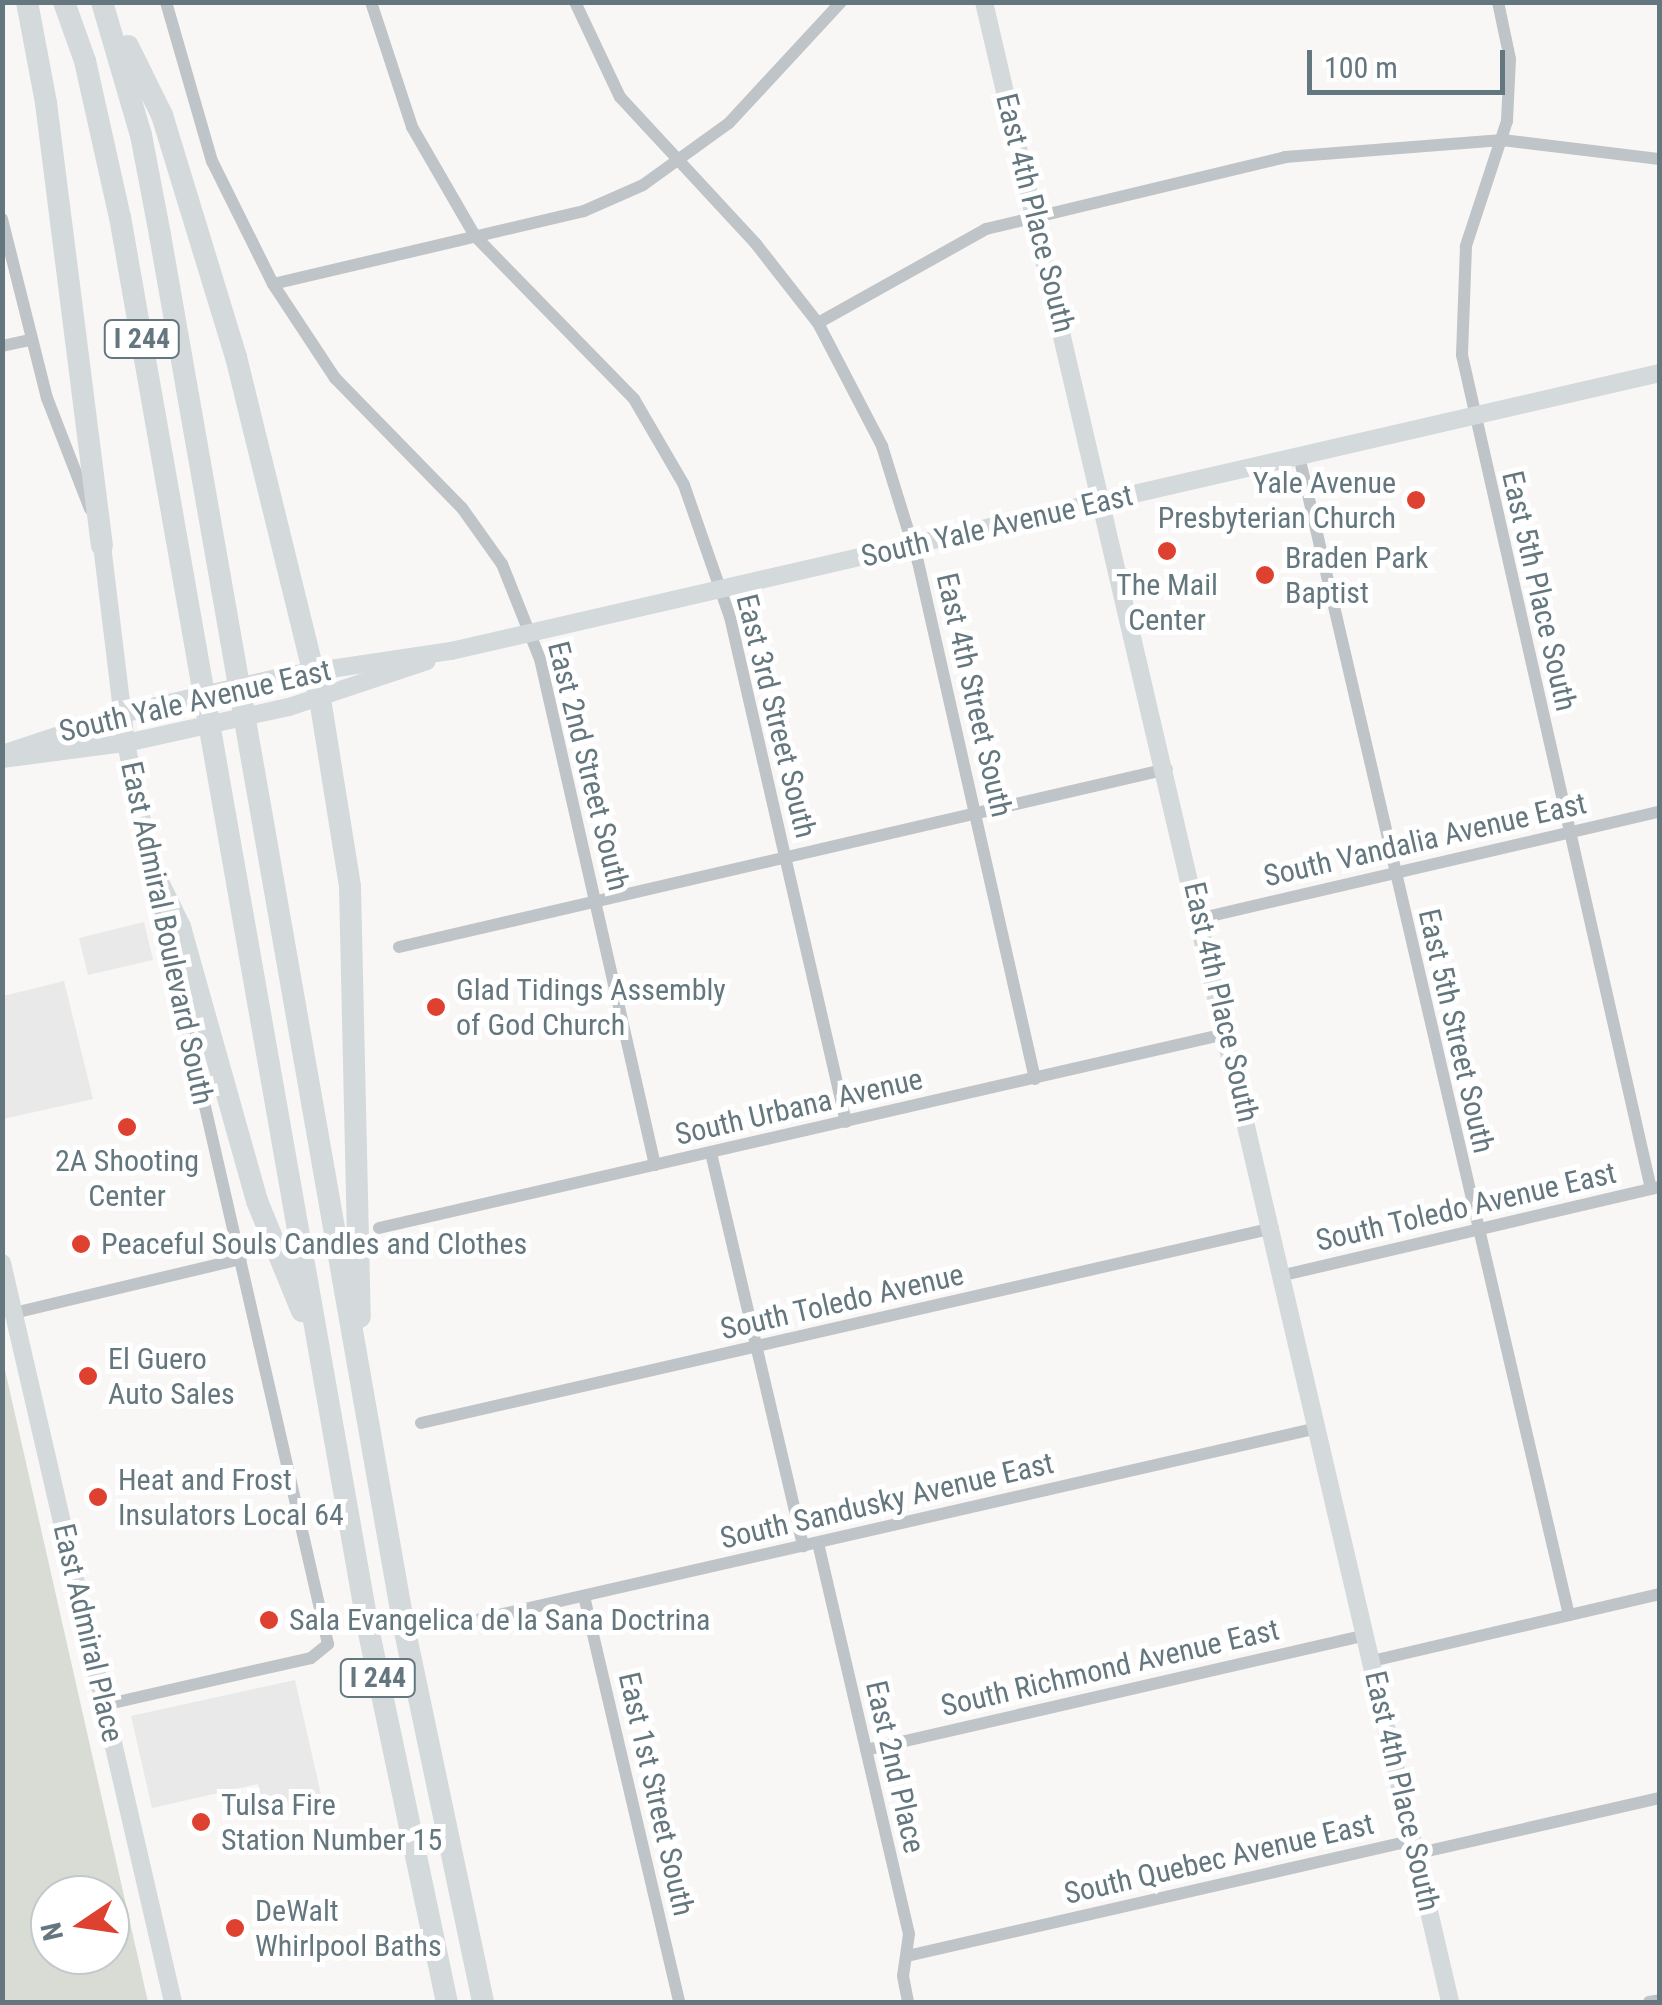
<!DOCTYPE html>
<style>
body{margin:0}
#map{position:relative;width:1662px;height:2005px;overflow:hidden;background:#f8f7f5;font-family:"Roboto Condensed",sans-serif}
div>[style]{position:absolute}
.built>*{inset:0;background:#e8e9e8}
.green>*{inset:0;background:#d8dcd4}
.street>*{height:12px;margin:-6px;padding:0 6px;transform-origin:6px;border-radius:6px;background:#bec4c7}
.secondary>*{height:18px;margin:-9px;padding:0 9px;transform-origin:9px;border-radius:9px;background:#d4d9db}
.highway>*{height:22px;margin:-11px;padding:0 11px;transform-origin:11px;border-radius:11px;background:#d4d9db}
.dots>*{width:28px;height:28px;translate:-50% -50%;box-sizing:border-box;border:5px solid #fff;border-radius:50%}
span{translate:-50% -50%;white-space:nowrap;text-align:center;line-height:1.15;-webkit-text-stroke:10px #fff;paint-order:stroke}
.shield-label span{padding:2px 8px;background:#fff;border:2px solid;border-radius:8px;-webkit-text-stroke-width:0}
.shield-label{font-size:28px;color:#64777f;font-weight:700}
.street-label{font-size:30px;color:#64777f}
.poi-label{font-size:30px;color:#64777f}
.right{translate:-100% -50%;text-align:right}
.left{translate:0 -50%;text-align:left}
.frame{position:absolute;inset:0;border:5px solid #64777f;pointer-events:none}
.north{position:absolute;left:30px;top:1875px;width:100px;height:100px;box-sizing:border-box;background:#fff;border:2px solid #c1c9cc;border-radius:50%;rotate:257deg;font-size:28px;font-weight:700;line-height:40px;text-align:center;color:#64777f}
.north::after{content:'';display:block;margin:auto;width:35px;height:45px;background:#de412f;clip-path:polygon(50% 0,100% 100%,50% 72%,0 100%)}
.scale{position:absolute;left:1307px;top:50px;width:198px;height:45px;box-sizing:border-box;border:5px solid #64777f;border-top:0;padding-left:12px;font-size:30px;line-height:35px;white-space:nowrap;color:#64777f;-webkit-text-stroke:8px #fff;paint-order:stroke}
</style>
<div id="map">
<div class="built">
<div style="clip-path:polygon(144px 922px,153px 960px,88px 975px,79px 938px)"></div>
<div style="clip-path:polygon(64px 981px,93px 1099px,3px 1119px,3px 996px)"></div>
<div style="clip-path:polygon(295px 1680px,322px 1799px,265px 1812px,258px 1784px,152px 1808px,131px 1716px)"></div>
</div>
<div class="green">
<div style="clip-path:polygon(evenodd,3px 1361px,148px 2002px,3px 2002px,3px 1361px,50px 1895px,110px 1895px,110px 1955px,50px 1955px,50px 1895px)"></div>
</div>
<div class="street">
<div style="left:166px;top:2px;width:166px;rotate:73.9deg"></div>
<div style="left:212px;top:161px;width:137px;rotate:63.6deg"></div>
<div style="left:273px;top:284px;width:113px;rotate:56.6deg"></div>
<div style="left:335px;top:378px;width:182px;rotate:45.7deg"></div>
<div style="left:462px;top:508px;width:69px;rotate:54.5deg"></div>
<div style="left:502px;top:564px;width:102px;rotate:68.2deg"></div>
<div style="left:540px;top:659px;width:519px;rotate:77.2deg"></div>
<div style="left:371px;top:2px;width:132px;rotate:71.8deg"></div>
<div style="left:412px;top:127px;width:126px;rotate:60deg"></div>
<div style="left:475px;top:236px;width:228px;rotate:45.7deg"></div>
<div style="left:634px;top:399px;width:99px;rotate:59.8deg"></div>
<div style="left:684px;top:485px;width:140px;rotate:70.8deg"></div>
<div style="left:730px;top:617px;width:518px;rotate:77.06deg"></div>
<div style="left:575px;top:2px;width:105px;rotate:64.7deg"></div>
<div style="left:620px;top:97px;width:200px;rotate:47.2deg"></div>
<div style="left:756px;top:244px;width:100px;rotate:51.9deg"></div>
<div style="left:818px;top:323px;width:139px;rotate:62.5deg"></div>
<div style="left:882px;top:446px;width:121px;rotate:72.8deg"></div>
<div style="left:918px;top:562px;width:530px;rotate:77.25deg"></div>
<div style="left:1498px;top:2px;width:58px;rotate:78.1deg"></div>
<div style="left:1510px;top:59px;width:62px;rotate:92.8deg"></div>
<div style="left:1507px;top:121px;width:132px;rotate:108.2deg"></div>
<div style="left:1466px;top:246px;width:109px;rotate:92.1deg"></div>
<div style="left:1462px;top:355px;width:855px;rotate:77.23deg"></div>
<div style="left:2px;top:219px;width:185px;rotate:75.9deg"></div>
<div style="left:47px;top:398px;width:119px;rotate:68.8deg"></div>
<div style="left:273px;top:284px;width:319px;rotate:-13.2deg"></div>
<div style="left:584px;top:211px;width:64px;rotate:-23.8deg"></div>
<div style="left:643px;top:185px;width:106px;rotate:-35.8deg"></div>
<div style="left:729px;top:123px;width:165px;rotate:-47.2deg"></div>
<div style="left:818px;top:323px;width:193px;rotate:-29.2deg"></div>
<div style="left:986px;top:229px;width:308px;rotate:-13.5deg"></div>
<div style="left:1285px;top:157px;width:218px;rotate:-4.5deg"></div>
<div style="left:1502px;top:140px;width:159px;rotate:6.9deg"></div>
<div style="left:2px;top:346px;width:29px;rotate:-12deg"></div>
<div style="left:1299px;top:456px;width:1190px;rotate:76.89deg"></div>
<div style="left:1202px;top:918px;width:470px;rotate:-13.1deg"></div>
<div style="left:399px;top:947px;width:788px;rotate:-13.05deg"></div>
<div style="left:711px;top:1153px;width:404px;rotate:76.8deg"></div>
<div style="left:379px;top:1228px;width:872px;rotate:-12.92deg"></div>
<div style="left:1284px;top:1275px;width:386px;rotate:-13.2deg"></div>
<div style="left:14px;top:1313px;width:233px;rotate:-13.4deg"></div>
<div style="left:421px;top:1423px;width:874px;rotate:-12.89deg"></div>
<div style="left:818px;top:1543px;width:401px;rotate:76.9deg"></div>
<div style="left:909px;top:1934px;width:42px;rotate:98.1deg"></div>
<div style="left:903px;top:1976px;width:26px;rotate:79deg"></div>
<div style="left:584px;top:1596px;width:417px;rotate:76.8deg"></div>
<div style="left:468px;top:1622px;width:872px;rotate:-12.86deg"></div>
<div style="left:1372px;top:1661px;width:296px;rotate:-13.1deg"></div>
<div style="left:104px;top:1705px;width:212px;rotate:-12.8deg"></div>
<div style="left:311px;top:1658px;width:22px;rotate:-39deg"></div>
<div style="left:328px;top:1644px;width:762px;rotate:-102.89deg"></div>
<div style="left:866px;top:1750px;width:513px;rotate:-12.95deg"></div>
<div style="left:907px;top:1956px;width:507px;rotate:-12.88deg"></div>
<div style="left:1401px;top:1843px;width:28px;rotate:17deg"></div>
<div style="left:1428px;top:1851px;width:238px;rotate:-12.9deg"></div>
<div style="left:1649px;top:2002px;width:11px;rotate:-10deg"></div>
</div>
<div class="secondary">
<div style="left:984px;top:2px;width:2054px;rotate:76.88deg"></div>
<div style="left:102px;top:545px;width:199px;rotate:83.1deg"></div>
<div style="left:126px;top:743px;width:130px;rotate:78.4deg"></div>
<div style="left:2px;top:754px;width:126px;rotate:-18.4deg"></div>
<div style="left:122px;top:714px;width:172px;rotate:-13.1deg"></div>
<div style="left:290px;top:675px;width:163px;rotate:-8.5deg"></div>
<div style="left:451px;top:651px;width:1241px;rotate:-12.95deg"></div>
<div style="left:2px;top:759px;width:125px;rotate:-7.4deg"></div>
<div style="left:126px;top:743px;width:167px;rotate:-12.5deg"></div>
<div style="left:289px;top:707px;width:145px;rotate:-18.4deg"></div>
<div style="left:2px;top:1263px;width:759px;rotate:76.97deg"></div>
</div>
<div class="highway">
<div style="left:27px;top:2px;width:103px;rotate:79.3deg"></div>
<div style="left:46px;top:103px;width:446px;rotate:82.8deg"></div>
<div style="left:64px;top:2px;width:63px;rotate:70.4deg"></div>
<div style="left:85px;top:61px;width:160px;rotate:77.4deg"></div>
<div style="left:120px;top:217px;width:1433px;rotate:80.03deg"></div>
<div style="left:368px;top:1628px;width:382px;rotate:78.1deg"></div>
<div style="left:102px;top:2px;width:139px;rotate:73.7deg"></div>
<div style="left:141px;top:135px;width:102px;rotate:79.2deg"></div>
<div style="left:160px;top:235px;width:1408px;rotate:80.06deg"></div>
<div style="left:403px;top:1622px;width:388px;rotate:78.1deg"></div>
<div style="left:128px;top:46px;width:77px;rotate:63.8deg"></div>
<div style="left:162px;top:115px;width:253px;rotate:73deg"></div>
<div style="left:236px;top:357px;width:352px;rotate:76.2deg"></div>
<div style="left:320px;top:699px;width:190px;rotate:80.9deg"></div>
<div style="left:350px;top:887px;width:430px;rotate:88.7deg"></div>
<div style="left:152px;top:870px;width:64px;rotate:63.8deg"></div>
<div style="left:180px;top:927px;width:285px;rotate:74.3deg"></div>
<div style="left:257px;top:1201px;width:119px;rotate:67.8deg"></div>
</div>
<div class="dots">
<div style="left:1416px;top:500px;background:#de412f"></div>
<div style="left:1167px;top:551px;background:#de412f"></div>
<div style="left:1265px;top:575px;background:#de412f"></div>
<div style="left:436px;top:1007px;background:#de412f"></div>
<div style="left:127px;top:1127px;background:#de412f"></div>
<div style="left:81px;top:1244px;background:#de412f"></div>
<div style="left:88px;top:1376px;background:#de412f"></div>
<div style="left:98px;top:1497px;background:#de412f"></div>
<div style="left:269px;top:1620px;background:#de412f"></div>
<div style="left:201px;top:1822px;background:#de412f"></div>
<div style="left:235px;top:1928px;background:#de412f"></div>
</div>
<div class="shield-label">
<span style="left:142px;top:339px">I 244</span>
<span style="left:378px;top:1678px">I 244</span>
</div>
<div class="street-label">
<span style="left:1035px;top:213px;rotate:76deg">East 4th Place South</span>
<span style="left:997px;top:526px;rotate:-13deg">South Yale Avenue East</span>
<span style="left:1539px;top:591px;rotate:77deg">East 5th Place South</span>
<span style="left:974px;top:695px;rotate:77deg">East 4th Street South</span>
<span style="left:195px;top:701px;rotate:-13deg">South Yale Avenue East</span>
<span style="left:776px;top:716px;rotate:76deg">East 3rd Street South</span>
<span style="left:588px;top:766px;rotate:76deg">East 2nd Street South</span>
<span style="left:1425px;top:840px;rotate:-13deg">South Vandalia Avenue East</span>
<span style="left:167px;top:933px;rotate:78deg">East Admiral Boulevard South</span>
<span style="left:1221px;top:1002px;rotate:77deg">East 4th Place South</span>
<span style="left:1456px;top:1031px;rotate:77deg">East 5th Street South</span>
<span style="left:799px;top:1107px;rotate:-13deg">South Urbana Avenue</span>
<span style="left:1466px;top:1207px;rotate:-13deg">South Toledo Avenue East</span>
<span style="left:842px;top:1302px;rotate:-13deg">South Toledo Avenue</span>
<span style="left:887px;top:1501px;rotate:-13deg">South Sandusky Avenue East</span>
<span style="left:88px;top:1633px;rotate:77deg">East Admiral Place</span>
<span style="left:1110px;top:1668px;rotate:-13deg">South Richmond Avenue East</span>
<span style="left:895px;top:1767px;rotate:77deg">East 2nd Place</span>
<span style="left:1402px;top:1791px;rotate:77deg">East 4th Place South</span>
<span style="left:656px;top:1794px;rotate:77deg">East 1st Street South</span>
<span style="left:1219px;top:1859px;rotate:-13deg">South Quebec Avenue East</span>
</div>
<div class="poi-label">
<span class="right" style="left:1396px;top:500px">Yale Avenue<br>Presbyterian Church</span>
<span class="left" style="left:1285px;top:575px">Braden Park<br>Baptist</span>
<span style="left:1167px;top:602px">The Mail<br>Center</span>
<span class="left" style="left:456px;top:1007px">Glad Tidings Assembly<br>of God Church</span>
<span style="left:127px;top:1178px">2A Shooting<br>Center</span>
<span class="left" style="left:101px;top:1244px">Peaceful Souls Candles and Clothes</span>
<span class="left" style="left:108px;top:1376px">El Guero<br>Auto Sales</span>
<span class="left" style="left:118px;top:1497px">Heat and Frost<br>Insulators Local 64</span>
<span class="left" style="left:289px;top:1620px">Sala Evangelica de la Sana Doctrina</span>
<span class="left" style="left:221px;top:1822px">Tulsa Fire<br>Station Number 15</span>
<span class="left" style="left:255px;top:1928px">DeWalt<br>Whirlpool Baths</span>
</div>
<div class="frame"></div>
<div class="north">N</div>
<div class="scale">100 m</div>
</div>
